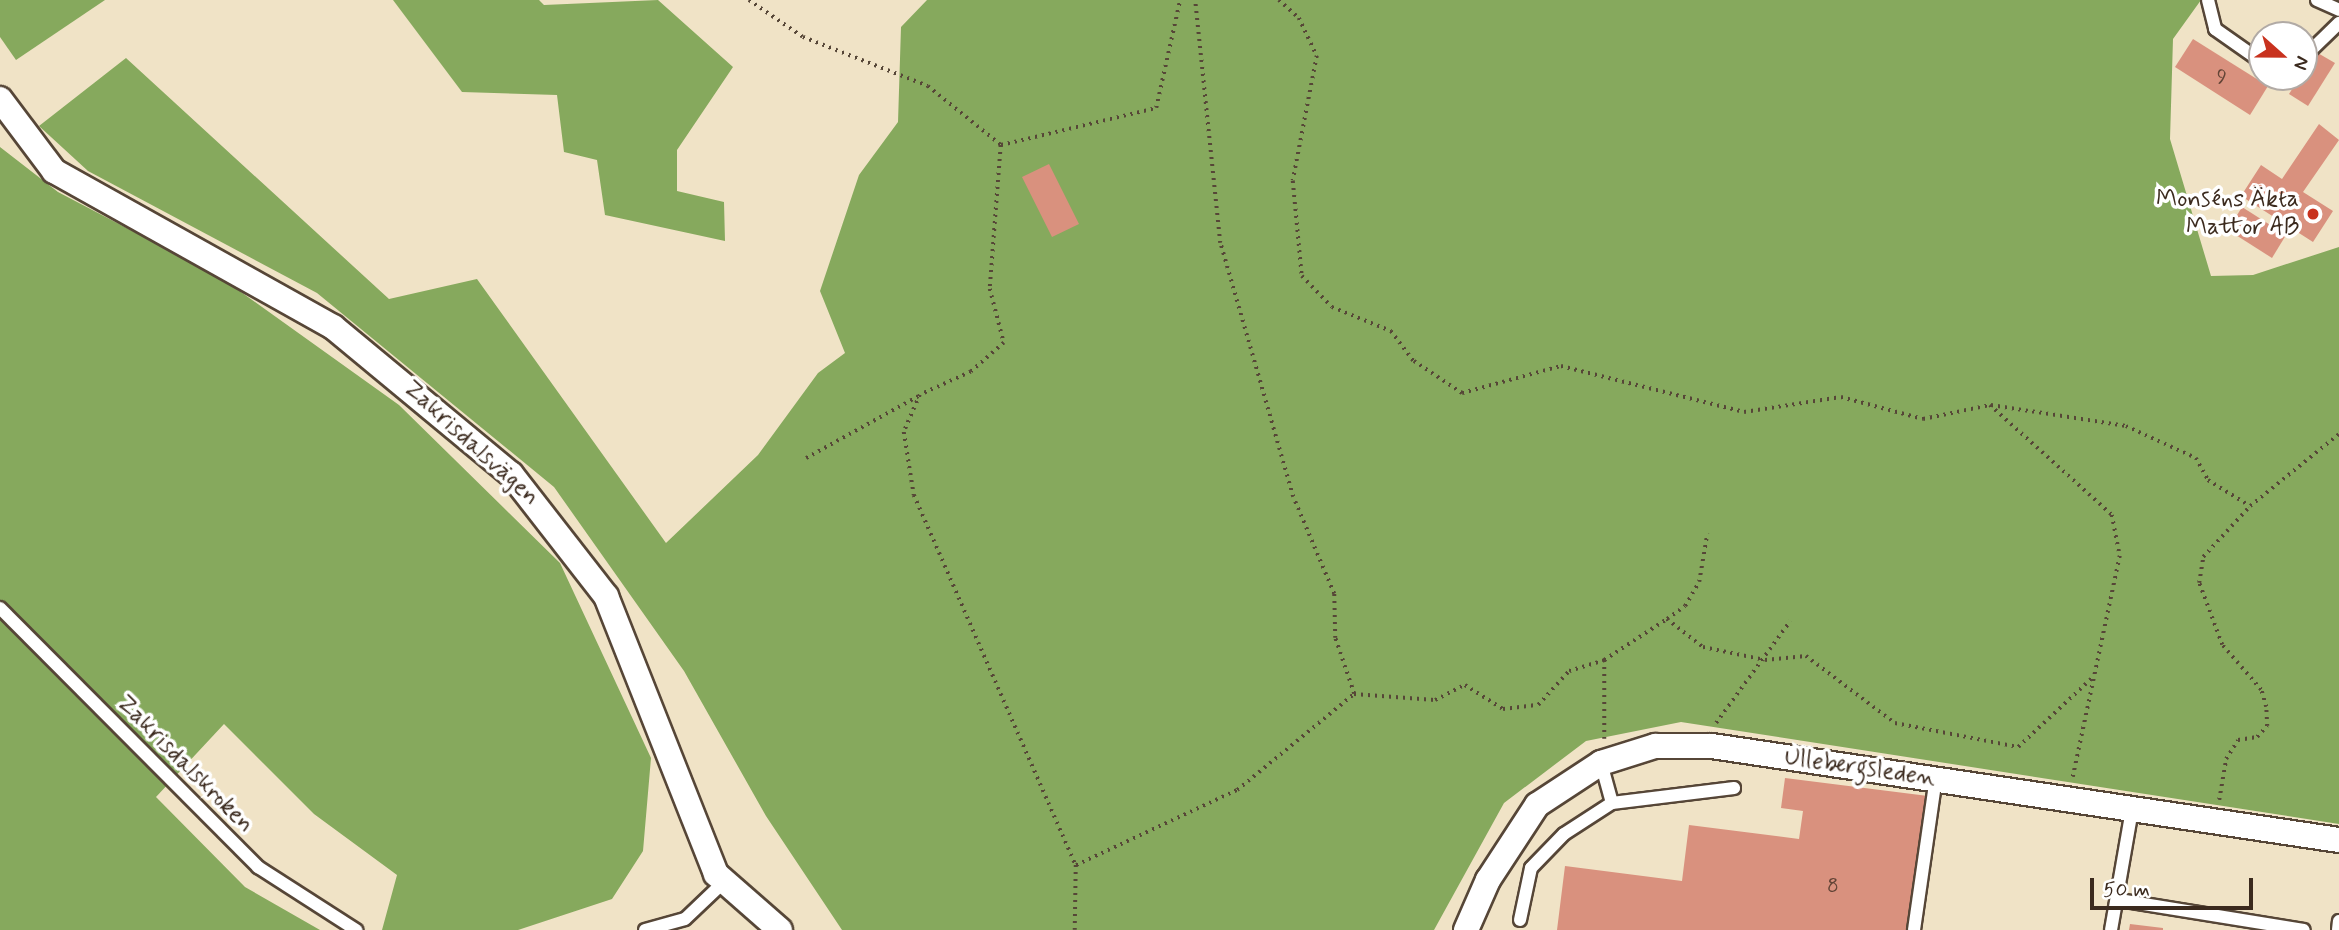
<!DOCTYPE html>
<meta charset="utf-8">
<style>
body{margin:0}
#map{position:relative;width:2339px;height:930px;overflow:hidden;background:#f0e3c6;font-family:Mynerve,sans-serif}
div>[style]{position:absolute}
.forest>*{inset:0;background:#86a95d}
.building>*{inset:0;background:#d9917e}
.path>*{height:3.5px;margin-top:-1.75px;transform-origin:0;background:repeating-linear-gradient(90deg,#564637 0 2px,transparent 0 7px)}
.roads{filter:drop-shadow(2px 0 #564637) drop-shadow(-2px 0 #564637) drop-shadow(0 2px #564637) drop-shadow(0 -2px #564637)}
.lane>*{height:12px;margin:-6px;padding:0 6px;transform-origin:6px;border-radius:6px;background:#fff}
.street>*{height:24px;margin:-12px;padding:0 12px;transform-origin:12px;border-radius:12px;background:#fff}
.dots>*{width:19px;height:19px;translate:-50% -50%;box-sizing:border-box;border:4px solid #fff;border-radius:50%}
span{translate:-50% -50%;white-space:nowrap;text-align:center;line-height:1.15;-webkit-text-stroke:7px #fff;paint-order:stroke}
.number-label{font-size:21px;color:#624436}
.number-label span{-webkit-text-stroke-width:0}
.poi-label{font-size:24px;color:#3b2a1e}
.right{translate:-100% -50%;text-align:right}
.street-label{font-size:24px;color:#3b2a1e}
.north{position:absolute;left:2248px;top:21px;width:70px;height:70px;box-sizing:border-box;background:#fff;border:2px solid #b1aaa5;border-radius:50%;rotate:111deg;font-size:19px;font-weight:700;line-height:28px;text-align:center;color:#3b2a1e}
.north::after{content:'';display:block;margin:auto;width:24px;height:32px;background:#c8321e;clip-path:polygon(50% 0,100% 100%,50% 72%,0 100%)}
.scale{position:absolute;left:2090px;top:878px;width:163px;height:32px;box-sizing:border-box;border:4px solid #3b2a1e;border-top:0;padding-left:9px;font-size:21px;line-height:24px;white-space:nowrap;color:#3b2a1e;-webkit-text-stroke:5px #fff;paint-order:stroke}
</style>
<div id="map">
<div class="forest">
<div style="clip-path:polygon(0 0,105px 0,16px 60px,0 37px)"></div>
<div style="clip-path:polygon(393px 0,539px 0,544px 5px,658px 0,733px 67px,677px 150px,677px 191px,724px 202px,725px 241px,605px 215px,597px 160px,564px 152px,557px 95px,462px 92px)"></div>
<div style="clip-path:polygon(927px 0,2201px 0,2173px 39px,2170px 139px,2211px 276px,2253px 275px,2339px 247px,2339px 824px,1681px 722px,1586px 741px,1504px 803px,1434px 930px,842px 930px,766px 816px,684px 671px,554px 487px,317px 293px,88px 171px,39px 126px,126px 58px,389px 299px,477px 279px,666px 543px,758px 455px,818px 373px,845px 353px,820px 291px,859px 175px,898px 122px,901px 27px)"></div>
<div style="clip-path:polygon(0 147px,58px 192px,220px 277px,399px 405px,560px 563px,651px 758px,643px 851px,612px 899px,518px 930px,382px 930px,397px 875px,314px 814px,224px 724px,156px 797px,245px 887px,320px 930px,0 930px)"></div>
</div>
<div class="building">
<div style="clip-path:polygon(2193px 39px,2268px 86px,2250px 115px,2175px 67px)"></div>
<div style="clip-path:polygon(2316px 52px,2335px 63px,2308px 106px,2289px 94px)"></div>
<div style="clip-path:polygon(2319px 124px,2339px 140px,2303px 192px,2333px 211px,2313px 242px,2241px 196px,2261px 165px,2282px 179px)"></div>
<div style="clip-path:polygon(1049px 164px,1079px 224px,1052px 237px,1022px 177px)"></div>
<div style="clip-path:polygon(2242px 207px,2286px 235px,2272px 258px,2228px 230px)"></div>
<div style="clip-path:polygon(1785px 778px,1928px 796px,1909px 930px,1557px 930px,1565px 866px,1682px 881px,1689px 825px,1799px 839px,1803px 811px,1781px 808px)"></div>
<div style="clip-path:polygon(2130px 924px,2163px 928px,2163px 930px,2129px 930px)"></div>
</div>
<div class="path">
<div style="left:749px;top:0;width:65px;rotate:34.4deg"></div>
<div style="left:803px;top:37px;width:134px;rotate:21.4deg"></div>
<div style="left:928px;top:86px;width:94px;rotate:38.9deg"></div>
<div style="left:1001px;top:145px;width:144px;rotate:94.4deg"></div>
<div style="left:990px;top:289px;width:56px;rotate:75.5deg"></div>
<div style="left:1004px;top:343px;width:44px;rotate:138.7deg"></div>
<div style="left:971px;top:372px;width:56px;rotate:155.7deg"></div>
<div style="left:920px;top:395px;width:40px;rotate:113.4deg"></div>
<div style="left:904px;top:432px;width:64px;rotate:81deg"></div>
<div style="left:914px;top:495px;width:404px;rotate:66.4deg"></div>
<div style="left:1076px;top:865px;width:65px;rotate:90.9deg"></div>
<div style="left:1279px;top:0;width:27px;rotate:42deg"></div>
<div style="left:1299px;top:18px;width:42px;rotate:64.7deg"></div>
<div style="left:1317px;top:56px;width:127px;rotate:100.9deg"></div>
<div style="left:1293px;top:181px;width:95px;rotate:84.6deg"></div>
<div style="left:1302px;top:276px;width:43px;rotate:45.9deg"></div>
<div style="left:1332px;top:307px;width:64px;rotate:22.1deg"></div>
<div style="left:1391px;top:331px;width:38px;rotate:53deg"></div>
<div style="left:1414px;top:361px;width:58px;rotate:33.7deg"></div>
<div style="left:1462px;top:393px;width:103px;rotate:-15.3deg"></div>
<div style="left:1561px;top:366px;width:189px;rotate:14.1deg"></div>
<div style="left:1744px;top:412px;width:98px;rotate:-8.8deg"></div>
<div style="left:1841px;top:397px;width:85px;rotate:15deg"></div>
<div style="left:1923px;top:419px;width:68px;rotate:-11.8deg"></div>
<div style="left:1990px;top:405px;width:164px;rotate:42deg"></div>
<div style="left:2112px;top:515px;width:42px;rotate:79deg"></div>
<div style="left:2120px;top:556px;width:226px;rotate:102deg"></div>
<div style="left:1001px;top:145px;width:159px;rotate:-13.4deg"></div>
<div style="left:1156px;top:108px;width:111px;rotate:-77.5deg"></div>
<div style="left:1991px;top:405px;width:137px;rotate:8.8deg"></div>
<div style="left:2126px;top:426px;width:77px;rotate:24.6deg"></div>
<div style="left:2196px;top:458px;width:25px;rotate:61deg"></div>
<div style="left:2208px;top:480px;width:49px;rotate:31.8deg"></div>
<div style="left:2250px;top:506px;width:114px;rotate:-39deg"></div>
<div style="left:806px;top:458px;width:130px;rotate:-28.9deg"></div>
<div style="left:1667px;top:619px;width:22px;rotate:-36deg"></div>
<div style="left:1685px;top:606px;width:28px;rotate:-60deg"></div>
<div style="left:1699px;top:582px;width:49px;rotate:-80.5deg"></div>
<div style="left:1354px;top:694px;width:81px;rotate:4.2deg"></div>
<div style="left:1435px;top:700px;width:34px;rotate:-27deg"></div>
<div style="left:1465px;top:685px;width:45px;rotate:32.3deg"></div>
<div style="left:1503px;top:709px;width:35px;rotate:-7deg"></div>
<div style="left:1538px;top:705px;width:46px;rotate:-47.6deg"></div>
<div style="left:1569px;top:671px;width:37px;rotate:-17deg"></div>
<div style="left:1716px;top:723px;width:126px;rotate:-54deg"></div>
<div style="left:1604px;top:739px;width:79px;rotate:-90deg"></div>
<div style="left:1604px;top:660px;width:75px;rotate:-33.1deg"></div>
<div style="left:1667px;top:619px;width:46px;rotate:37.9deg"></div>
<div style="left:1703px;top:647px;width:63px;rotate:11.8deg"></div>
<div style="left:1765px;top:660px;width:41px;rotate:-5.6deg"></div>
<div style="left:1806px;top:656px;width:111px;rotate:37deg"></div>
<div style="left:1895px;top:723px;width:125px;rotate:11deg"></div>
<div style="left:2018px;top:747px;width:101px;rotate:-43deg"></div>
<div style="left:2219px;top:800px;width:42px;rotate:-80.3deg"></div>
<div style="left:2226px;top:759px;width:22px;rotate:-58deg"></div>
<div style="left:2238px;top:740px;width:19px;rotate:-9deg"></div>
<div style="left:2257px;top:737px;width:15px;rotate:-48deg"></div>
<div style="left:2267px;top:726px;width:19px;rotate:-93deg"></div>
<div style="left:2266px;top:707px;width:18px;rotate:-106deg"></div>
<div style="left:2261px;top:690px;width:60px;rotate:-130.9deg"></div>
<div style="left:2222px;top:645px;width:66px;rotate:-110.4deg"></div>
<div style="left:2199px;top:583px;width:26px;rotate:-81deg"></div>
<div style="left:2203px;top:557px;width:69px;rotate:-47.3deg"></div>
<div style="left:1076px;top:865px;width:178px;rotate:-25deg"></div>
<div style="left:1237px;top:790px;width:151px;rotate:-39.4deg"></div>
<div style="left:1354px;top:694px;width:59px;rotate:-108.7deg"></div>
<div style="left:1335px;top:638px;width:44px;rotate:-91.3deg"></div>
<div style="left:1334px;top:594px;width:105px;rotate:-112.9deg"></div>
<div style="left:1293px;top:497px;width:264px;rotate:-106deg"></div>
<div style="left:1220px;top:243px;width:244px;rotate:-95.9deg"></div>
</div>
<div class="roads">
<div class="lane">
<div style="left:2208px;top:0;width:30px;rotate:76deg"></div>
<div style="left:2215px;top:29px;width:57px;rotate:35.1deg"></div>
<div style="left:2317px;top:0;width:24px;rotate:24deg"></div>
<div style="left:2304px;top:57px;width:49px;rotate:-44.2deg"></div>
<div style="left:0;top:608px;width:366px;rotate:45.1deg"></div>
<div style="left:258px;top:867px;width:117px;rotate:32.7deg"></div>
<div style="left:1601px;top:763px;width:41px;rotate:74.6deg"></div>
<div style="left:2119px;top:900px;width:187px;rotate:9.2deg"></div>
<div style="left:1520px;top:920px;width:53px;rotate:-78.1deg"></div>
<div style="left:1531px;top:868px;width:47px;rotate:-45.9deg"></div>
<div style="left:1564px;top:834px;width:57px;rotate:-32.9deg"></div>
<div style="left:1612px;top:803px;width:123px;rotate:-7deg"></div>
<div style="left:645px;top:930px;width:41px;rotate:-15.4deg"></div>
<div style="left:685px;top:919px;width:52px;rotate:-43.5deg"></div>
<div style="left:1914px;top:930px;width:154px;rotate:-81.8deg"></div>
<div style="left:2111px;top:930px;width:122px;rotate:-80.1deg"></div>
<div style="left:2338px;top:930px;width:9px;rotate:-84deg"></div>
</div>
<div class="street">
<div style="left:0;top:99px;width:90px;rotate:53.1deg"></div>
<div style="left:54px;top:171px;width:320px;rotate:29.2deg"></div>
<div style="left:333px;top:327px;width:231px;rotate:39.6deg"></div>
<div style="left:511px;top:474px;width:155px;rotate:52.1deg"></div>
<div style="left:606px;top:596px;width:299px;rotate:68.4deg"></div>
<div style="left:716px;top:874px;width:85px;rotate:41.2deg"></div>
<div style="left:1466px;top:930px;width:55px;rotate:-66.3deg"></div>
<div style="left:1488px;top:880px;width:90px;rotate:-56.8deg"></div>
<div style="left:1537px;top:805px;width:77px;rotate:-33.3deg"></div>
<div style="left:1601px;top:763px;width:57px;rotate:-17.5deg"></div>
<div style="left:1655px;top:746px;width:57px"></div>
<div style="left:1712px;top:746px;width:634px;rotate:8.53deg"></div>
</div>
</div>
<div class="dots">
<div style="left:2313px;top:214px;background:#c8321e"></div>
</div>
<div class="number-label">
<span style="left:2222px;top:77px">9</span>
<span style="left:1833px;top:886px">8</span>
</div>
<div class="poi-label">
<span class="right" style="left:2299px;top:214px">Monséns Äkta<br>Mattor AB</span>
</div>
<div class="street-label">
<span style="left:471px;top:443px;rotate:42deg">Zakrisdalsvägen</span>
<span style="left:185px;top:764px;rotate:45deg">Zakrisdalskroken</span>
<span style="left:1860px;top:768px;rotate:8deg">Ullebergsleden</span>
</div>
<div class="north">N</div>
<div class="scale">50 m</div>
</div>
